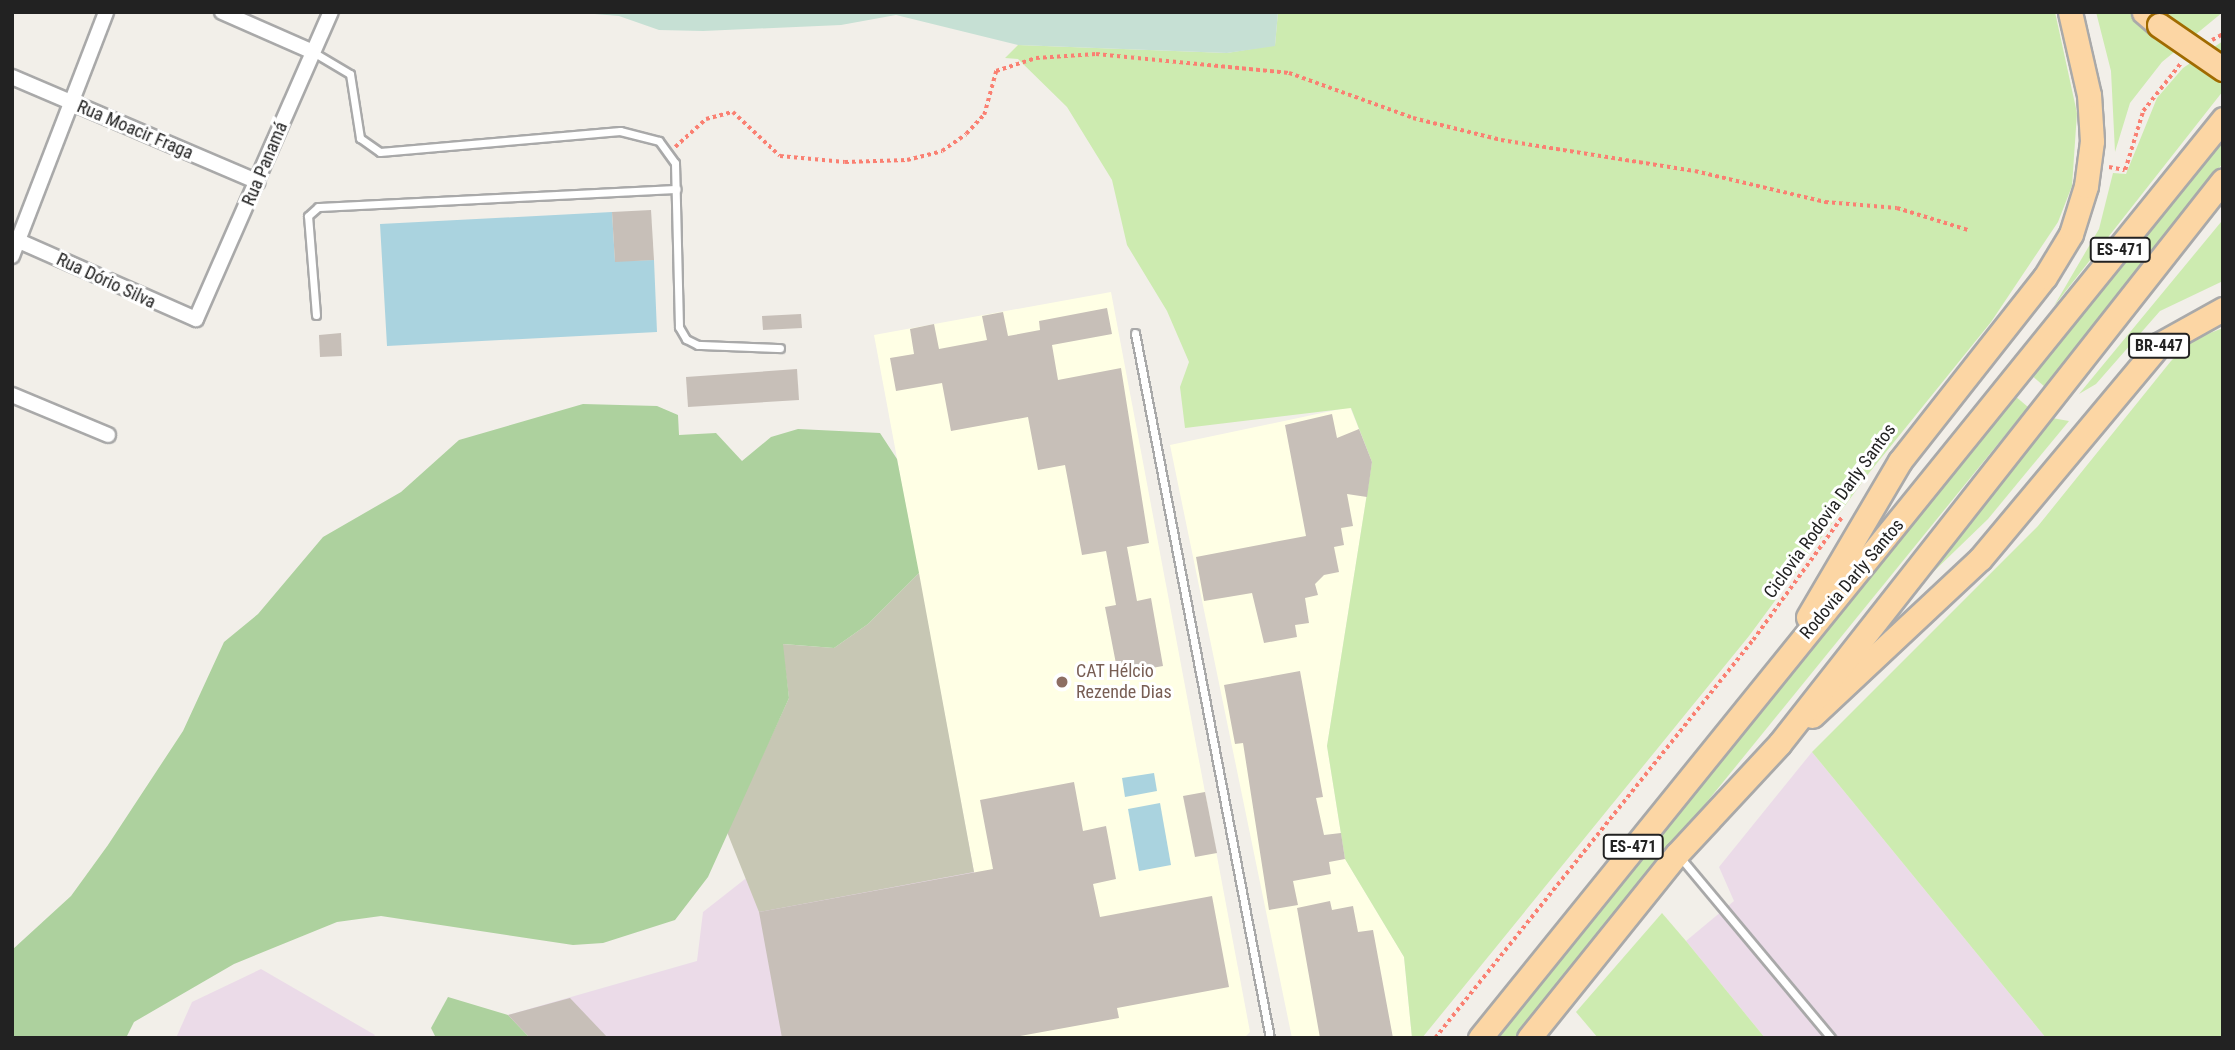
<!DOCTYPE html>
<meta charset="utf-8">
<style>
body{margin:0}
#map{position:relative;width:2235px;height:1050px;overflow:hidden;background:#f2efe9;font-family:"Roboto Condensed",sans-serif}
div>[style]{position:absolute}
.industrial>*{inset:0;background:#ebdbe8}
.education>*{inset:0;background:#ffffe5}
.construction>*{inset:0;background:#c7c7b4}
.grass>*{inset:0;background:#cdebb0}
.forest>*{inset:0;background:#add19e}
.wetland>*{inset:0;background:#c6e0d4}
.water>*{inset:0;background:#aad3df}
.building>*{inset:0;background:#c7bfb8}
.path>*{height:3.5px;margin-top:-1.75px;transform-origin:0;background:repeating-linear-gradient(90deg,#fa8072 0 3.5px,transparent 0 7px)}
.roads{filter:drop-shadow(2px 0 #a9a9a9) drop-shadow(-2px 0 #a9a9a9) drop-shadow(0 2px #a9a9a9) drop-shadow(0 -2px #a9a9a9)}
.service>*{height:7px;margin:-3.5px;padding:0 3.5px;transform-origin:3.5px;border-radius:3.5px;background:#fff}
.minor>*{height:14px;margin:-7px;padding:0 7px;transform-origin:7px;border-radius:7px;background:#fff}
.primary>*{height:23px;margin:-11.5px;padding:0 11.5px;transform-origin:11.5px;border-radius:11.5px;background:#fcd6a4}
.bridges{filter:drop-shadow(2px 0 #a06b00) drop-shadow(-2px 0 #a06b00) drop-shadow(0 2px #a06b00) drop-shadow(0 -2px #a06b00)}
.primary-bridge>*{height:23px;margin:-11.5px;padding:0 11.5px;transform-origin:11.5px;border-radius:11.5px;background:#fcd6a4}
.dots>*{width:19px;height:19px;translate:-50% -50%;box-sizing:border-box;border:4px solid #fff;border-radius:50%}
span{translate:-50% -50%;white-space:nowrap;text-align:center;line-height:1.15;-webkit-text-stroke:6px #fff;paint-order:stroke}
.shield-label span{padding:2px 5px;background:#fff;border:2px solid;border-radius:5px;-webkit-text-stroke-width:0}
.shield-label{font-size:16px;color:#222;font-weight:700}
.street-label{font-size:18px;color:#222}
.education-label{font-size:18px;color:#785e54}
.left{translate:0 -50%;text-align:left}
.frame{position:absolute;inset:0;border:14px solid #222;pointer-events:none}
</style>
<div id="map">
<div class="industrial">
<div style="clip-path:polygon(1812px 752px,2046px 1038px,1765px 1038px,1686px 941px,1734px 901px,1719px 867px)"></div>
<div style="clip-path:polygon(969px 842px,1005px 1038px,530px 1038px,508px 1015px,697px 961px,703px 912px,754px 872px)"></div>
<div style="clip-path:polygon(261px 969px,375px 1035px,373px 1038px,176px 1038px,192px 1002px)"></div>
</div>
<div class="education">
<div style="clip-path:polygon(1111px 292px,1250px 1032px,1244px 1038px,1005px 1038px,874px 335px)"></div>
<div style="clip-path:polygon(1350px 407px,1372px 462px,1327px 746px,1345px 859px,1404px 957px,1412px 1038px,1292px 1038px,1170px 445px)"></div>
</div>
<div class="construction">
<div style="clip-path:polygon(919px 573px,974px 872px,759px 912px,727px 832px,789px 698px,782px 644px,834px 648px,868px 624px)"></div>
</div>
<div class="grass">
<div style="clip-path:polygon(1278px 12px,2055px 12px,2077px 113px,2072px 186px,2058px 222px,1991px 322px,1869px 473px,1749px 636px,1422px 1038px,1412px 1038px,1404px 957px,1345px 859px,1327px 746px,1372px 462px,1351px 408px,1185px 428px,1180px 387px,1189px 362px,1167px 311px,1127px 245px,1112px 180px,1067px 107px,1018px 59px,1005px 58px,1018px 45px,1227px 53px,1275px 45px)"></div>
<div style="clip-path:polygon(2096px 12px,2223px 12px,2162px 62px,2130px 103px,2115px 152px,2111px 71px)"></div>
<div style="clip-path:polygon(2223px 41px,2223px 91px,2054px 306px,2099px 229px,2113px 173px,2126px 174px,2157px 98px,2183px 68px)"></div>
<div style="clip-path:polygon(2223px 138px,2223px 163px,2045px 387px,2031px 375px)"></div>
<div style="clip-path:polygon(2221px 222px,2223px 281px,2160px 311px,2096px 384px,2079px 394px)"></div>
<div style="clip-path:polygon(2223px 328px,2223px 1038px,2046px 1038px,1812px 752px,2038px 526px,2171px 361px,2192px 340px)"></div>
<div style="clip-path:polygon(2015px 396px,2028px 407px,1515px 1038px,1496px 1038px)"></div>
<div style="clip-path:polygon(2052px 418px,2069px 421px,1988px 519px,1899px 605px)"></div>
<div style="clip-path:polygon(1662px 913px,1686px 941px,1765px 1038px,1598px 1038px,1576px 1012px)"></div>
</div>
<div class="forest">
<div style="clip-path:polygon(583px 404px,657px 406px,678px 415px,679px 435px,716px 433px,742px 461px,771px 437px,798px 429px,880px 433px,897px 459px,919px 573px,868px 624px,834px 648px,783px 644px,789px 698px,708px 877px,675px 920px,603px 943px,573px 945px,381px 916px,337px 922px,234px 964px,134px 1022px,126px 1038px,12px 1038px,12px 950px,71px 896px,108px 845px,183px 731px,224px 642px,258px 614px,323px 537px,401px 492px,459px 440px)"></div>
<div style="clip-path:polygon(448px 997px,508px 1015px,530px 1038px,436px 1038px,431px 1028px)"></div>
</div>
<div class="wetland">
<div style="clip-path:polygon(570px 12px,1278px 12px,1275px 46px,1227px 53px,1018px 45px,896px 15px,841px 25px,703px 31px,659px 30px,619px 16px)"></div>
</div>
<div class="water">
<div style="clip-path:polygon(612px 212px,615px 261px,654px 260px,657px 332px,387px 346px,380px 224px)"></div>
<div style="clip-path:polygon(1154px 773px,1157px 791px,1125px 797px,1122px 778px)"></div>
<div style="clip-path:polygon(1160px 803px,1171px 865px,1139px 871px,1128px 809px)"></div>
</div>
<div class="building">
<div style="clip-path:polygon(651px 210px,654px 260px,615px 262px,612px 212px)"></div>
<div style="clip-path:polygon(1107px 308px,1112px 334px,1052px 345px,1058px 380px,1121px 368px,1149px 543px,1127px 547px,1137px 601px,1151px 598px,1163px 666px,1118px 674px,1105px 607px,1116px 605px,1106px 551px,1082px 555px,1065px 465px,1038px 470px,1028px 417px,951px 431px,942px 383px,896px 391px,890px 358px,914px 354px,910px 329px,934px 324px,939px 349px,987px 340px,982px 316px,1003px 312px,1008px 336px,1040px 330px,1039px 321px)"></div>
<div style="clip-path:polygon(801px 314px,802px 328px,763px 330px,762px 316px)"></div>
<div style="clip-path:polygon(341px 333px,342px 356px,320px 357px,319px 335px)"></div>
<div style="clip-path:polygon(797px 369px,799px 400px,688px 407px,686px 377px)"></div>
<div style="clip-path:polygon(1332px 414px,1337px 438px,1359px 429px,1372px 462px,1367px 497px,1347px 494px,1353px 526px,1341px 528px,1344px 545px,1334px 547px,1339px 572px,1324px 575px,1315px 584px,1318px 595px,1305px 598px,1309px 623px,1295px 625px,1297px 637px,1264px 643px,1252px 593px,1204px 601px,1196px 557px,1306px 536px,1285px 425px)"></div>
<div style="clip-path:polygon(1300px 671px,1323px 797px,1316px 798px,1324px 835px,1341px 833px,1345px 859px,1329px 862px,1331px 874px,1293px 881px,1298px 905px,1269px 910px,1243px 743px,1235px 744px,1224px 685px)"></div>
<div style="clip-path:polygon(1074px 782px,1083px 831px,1106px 826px,1116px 879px,1093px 884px,1100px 917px,1212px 896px,1229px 987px,1117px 1008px,1119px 1018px,1009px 1038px,782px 1038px,759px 912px,993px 869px,980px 800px)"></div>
<div style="clip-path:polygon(1205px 792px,1217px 853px,1195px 857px,1183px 796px)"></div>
<div style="clip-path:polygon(1330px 901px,1332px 910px,1353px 906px,1358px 932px,1373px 930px,1393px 1038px,1320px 1038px,1297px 908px)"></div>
<div style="clip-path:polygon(570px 998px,608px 1038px,530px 1038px,508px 1015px)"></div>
</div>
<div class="path">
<div style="left:2212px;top:40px;width:13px;rotate:-29deg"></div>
<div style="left:675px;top:147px;width:42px;rotate:-42.1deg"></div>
<div style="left:706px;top:119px;width:28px;rotate:-15deg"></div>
<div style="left:733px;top:112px;width:64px;rotate:43.1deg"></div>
<div style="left:780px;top:156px;width:65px;rotate:5.3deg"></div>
<div style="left:845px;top:162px;width:62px;rotate:-1.8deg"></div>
<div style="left:907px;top:160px;width:36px;rotate:-14deg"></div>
<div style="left:942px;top:151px;width:29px;rotate:-35deg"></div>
<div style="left:966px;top:134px;width:26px;rotate:-47deg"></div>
<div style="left:984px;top:115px;width:46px;rotate:-74.7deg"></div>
<div style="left:996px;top:71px;width:42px;rotate:-18deg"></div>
<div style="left:1036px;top:58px;width:60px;rotate:-3.8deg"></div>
<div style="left:1096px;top:54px;width:194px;rotate:5.6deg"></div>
<div style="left:1289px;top:73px;width:132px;rotate:19.9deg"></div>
<div style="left:1413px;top:118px;width:91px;rotate:14deg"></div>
<div style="left:1501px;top:140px;width:196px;rotate:9.1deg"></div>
<div style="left:1695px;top:171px;width:134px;rotate:13.4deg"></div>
<div style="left:1825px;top:202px;width:72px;rotate:4.8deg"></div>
<div style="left:1897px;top:208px;width:74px;rotate:17.2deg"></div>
<div style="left:2109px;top:167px;width:16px;rotate:11deg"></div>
<div style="left:2125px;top:170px;width:62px;rotate:-73deg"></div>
<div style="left:2143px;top:111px;width:61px;rotate:-51.6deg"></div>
<div style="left:1435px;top:1038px;width:509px;rotate:-51.38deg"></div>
<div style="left:1753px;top:640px;width:152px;rotate:-54.1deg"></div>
</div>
<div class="roads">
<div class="service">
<div style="left:313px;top:52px;width:43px;rotate:30.7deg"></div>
<div style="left:350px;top:74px;width:65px;rotate:81.1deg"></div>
<div style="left:360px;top:138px;width:24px;rotate:35deg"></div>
<div style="left:380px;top:152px;width:241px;rotate:-5deg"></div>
<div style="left:620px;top:131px;width:40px;rotate:14.4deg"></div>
<div style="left:659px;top:141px;width:27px;rotate:54deg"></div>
<div style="left:675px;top:163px;width:164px;rotate:88.6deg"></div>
<div style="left:679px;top:327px;width:14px;rotate:60deg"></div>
<div style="left:686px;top:339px;width:13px;rotate:27deg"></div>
<div style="left:698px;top:345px;width:82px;rotate:2.1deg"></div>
<div style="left:316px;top:315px;width:99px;rotate:-94.6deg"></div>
<div style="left:308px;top:216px;width:13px;rotate:-42deg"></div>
<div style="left:318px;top:207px;width:359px;rotate:-2.9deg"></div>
<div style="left:1135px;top:333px;width:718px;rotate:79.16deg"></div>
<div style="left:1679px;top:856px;width:237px;rotate:50.1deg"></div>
</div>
<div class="minor">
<div style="left:222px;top:12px;width:99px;rotate:23.7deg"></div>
<div style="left:12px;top:77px;width:267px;rotate:23.1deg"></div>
<div style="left:12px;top:238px;width:201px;rotate:23.8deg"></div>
<div style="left:196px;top:319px;width:335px;rotate:-66.3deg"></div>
<div style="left:12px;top:256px;width:261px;rotate:-68.9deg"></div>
<div style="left:12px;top:395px;width:104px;rotate:22.6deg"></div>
</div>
<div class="primary">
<div style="left:2144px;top:12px;width:20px;rotate:41deg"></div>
<div style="left:1808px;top:617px;width:181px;rotate:-59.5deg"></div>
<div style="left:1900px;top:461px;width:234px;rotate:-51.8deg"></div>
<div style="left:2045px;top:277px;width:50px;rotate:-58.8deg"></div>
<div style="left:2071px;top:234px;width:50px;rotate:-72.6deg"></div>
<div style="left:2086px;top:186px;width:45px;rotate:-82.4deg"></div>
<div style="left:2092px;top:141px;width:46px;rotate:-93.7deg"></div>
<div style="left:2089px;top:95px;width:85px;rotate:-102.9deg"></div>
<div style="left:1812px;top:716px;width:230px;rotate:-43.1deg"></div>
<div style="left:1980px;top:559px;width:280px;rotate:-50.1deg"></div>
<div style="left:2160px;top:344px;width:72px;rotate:-29.1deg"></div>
<div style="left:1480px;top:1038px;width:1182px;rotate:-51.04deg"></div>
<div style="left:1529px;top:1038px;width:236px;rotate:-51.2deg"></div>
<div style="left:1677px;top:854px;width:151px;rotate:-47.1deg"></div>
<div style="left:1780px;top:743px;width:716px;rotate:-51.8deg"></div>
</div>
</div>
<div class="bridges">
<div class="primary-bridge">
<div style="left:2159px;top:25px;width:78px;rotate:34.5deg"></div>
</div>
</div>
<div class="dots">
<div style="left:1062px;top:682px;background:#8d6e63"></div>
</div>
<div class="shield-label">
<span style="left:2120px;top:250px">ES-471</span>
<span style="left:2159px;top:346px">BR-447</span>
<span style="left:1633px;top:847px">ES-471</span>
</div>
<div class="street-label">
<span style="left:135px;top:130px;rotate:23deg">Rua Moacir Fraga</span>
<span style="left:265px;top:164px;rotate:-67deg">Rua Panamá</span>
<span style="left:106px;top:281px;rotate:25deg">Rua Dório Silva</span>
<span style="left:1830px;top:511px;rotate:-54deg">Ciclovia Rodovia Darly Santos</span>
<span style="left:1852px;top:579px;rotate:-50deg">Rodovia Darly Santos</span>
</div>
<div class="education-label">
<span class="left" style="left:1076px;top:682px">CAT Hélcio<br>Rezende Dias</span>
</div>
<div class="frame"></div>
</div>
